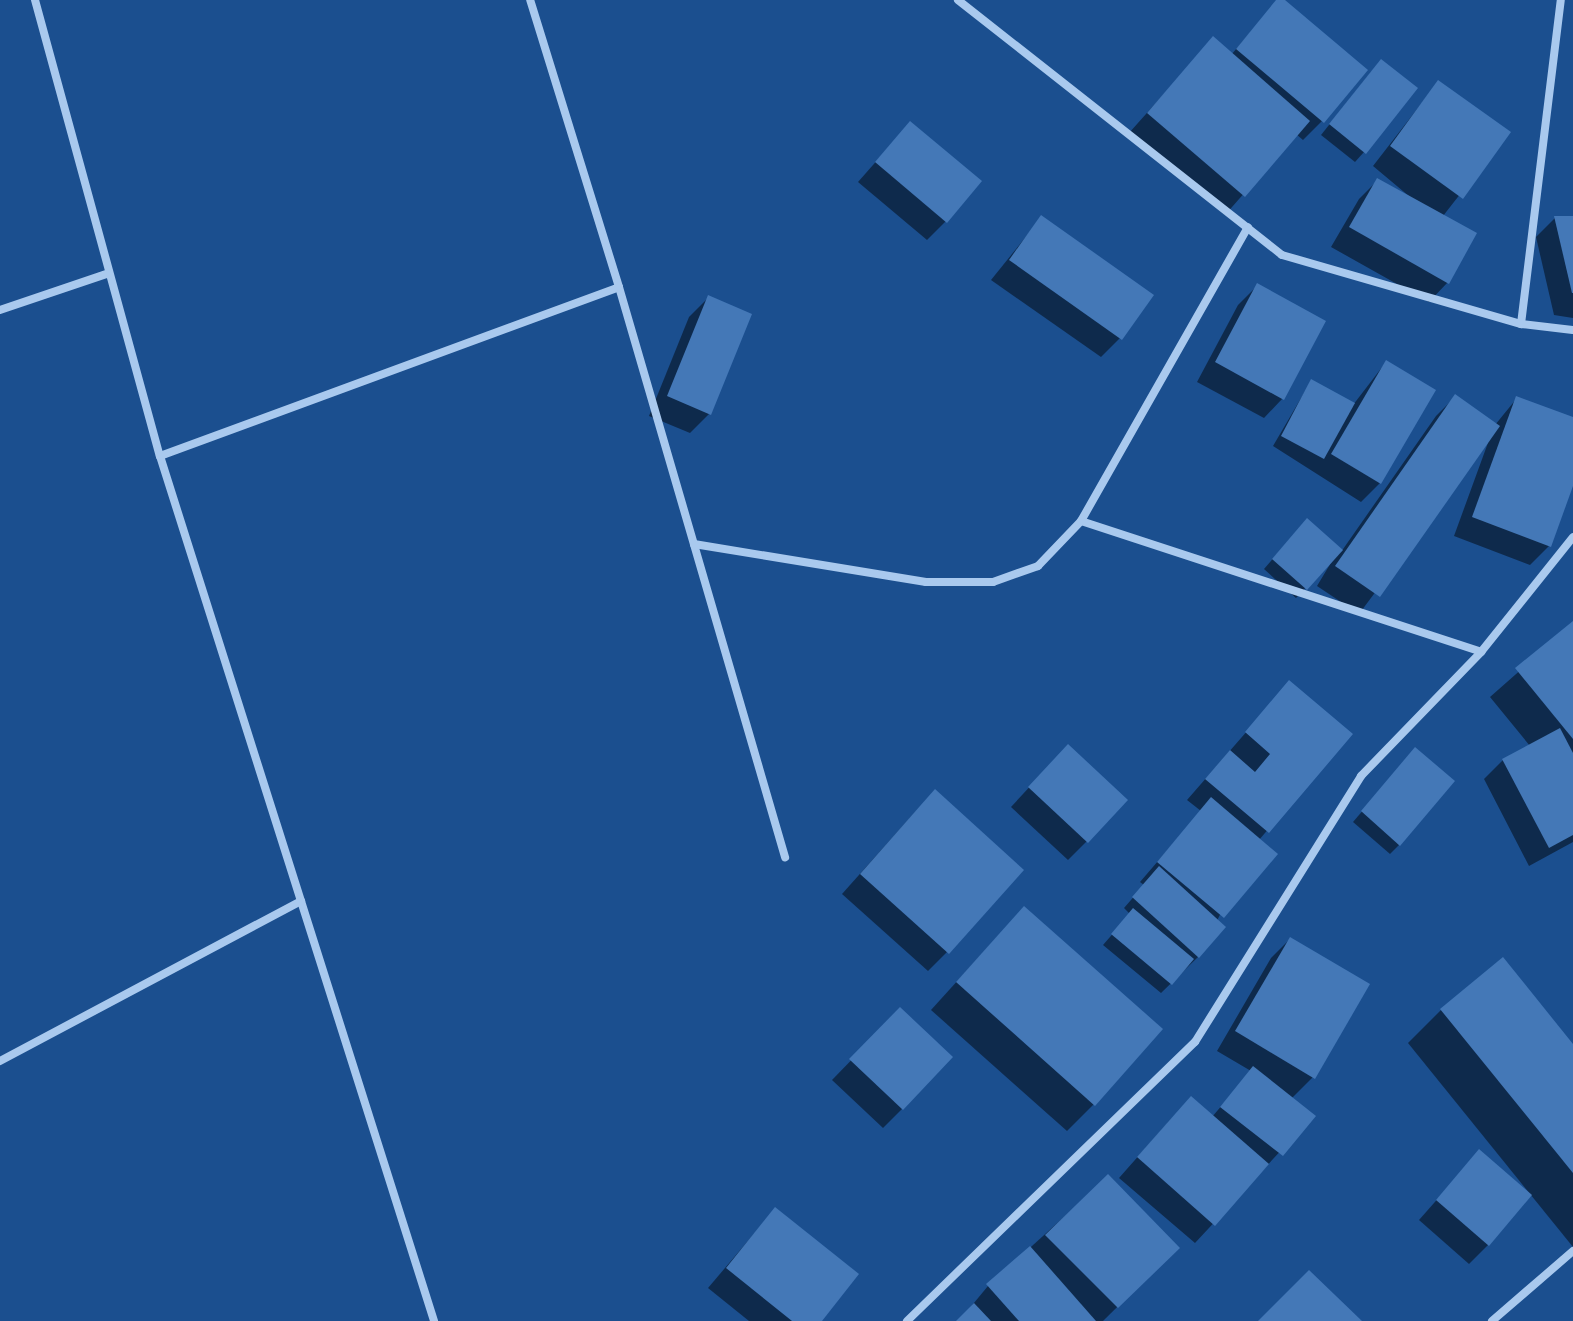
<!DOCTYPE html>
<style>
body{margin:0}
#map{position:relative;width:1573px;height:1321px;overflow:hidden;background:#1b4f8f;font-family:"Titillium Web",sans-serif}
div>[style]{position:absolute}
.shadow>*{inset:0;background:#0007}
.building>*{inset:0;background:#4478b7}
.street>*{height:8px;margin:-4px;padding:0 4px;transform-origin:4px;border-radius:4px;background:#a9c9ee}
span{translate:-50% -50%;white-space:nowrap;text-align:center;line-height:1.15;-webkit-text-stroke:7px #1b4f8f;paint-order:stroke}
</style>
<div id="map">
<div class="shadow">
<div style="clip-path:polygon(1278px 0,1322px 121px,1303px 140px,1296px 134px,1225px 215px,1129px 133px,1213px 39px,1231px 55px)"></div>
<div style="clip-path:polygon(1372px 71px,1364px 152px,1355px 162px,1321px 135px)"></div>
<div style="clip-path:polygon(1438px 82px,1508px 133px,1443px 216px,1448px 282px,1429px 302px,1331px 247px,1359px 199px,1378px 180px,1416px 202px,1373px 166px)"></div>
<div style="clip-path:polygon(910px 123px,946px 221px,927px 240px,858px 182px)"></div>
<div style="clip-path:polygon(1041px 218px,1120px 338px,1101px 357px,991px 280px)"></div>
<div style="clip-path:polygon(1555px 218px,1573px 218px,1573px 318px,1554px 315px,1536px 237px)"></div>
<div style="clip-path:polygon(1257px 286px,1283px 398px,1264px 418px,1197px 382px,1238px 305px)"></div>
<div style="clip-path:polygon(708px 298px,709px 414px,690px 433px,649px 416px,689px 317px)"></div>
<div style="clip-path:polygon(1386px 362px,1380px 483px,1361px 502px,1273px 446px,1311px 381px,1353px 405px)"></div>
<div style="clip-path:polygon(1455px 397px,1495px 425px,1517px 398px,1573px 419px,1573px 480px,1549px 546px,1530px 565px,1454px 536px,1489px 440px,1359px 614px,1317px 586px,1335px 556px,1296px 598px,1264px 569px,1298px 530px,1341px 552px,1436px 416px)"></div>
<div style="clip-path:polygon(1573px 624px,1573px 842px,1529px 866px,1484px 779px,1503px 760px,1530px 746px,1490px 697px)"></div>
<div style="clip-path:polygon(1289px 683px,1350px 734px,1259px 840px,1198px 957px,1161px 993px,1103px 945px,1130px 914px,1124px 908px,1144px 885px,1140px 882px,1201px 811px,1187px 800px)"></div>
<div style="clip-path:polygon(1406px 760px,1399px 845px,1390px 854px,1353px 822px)"></div>
<div style="clip-path:polygon(1049px 766px,1087px 841px,1068px 860px,1011px 807px)"></div>
<div style="clip-path:polygon(916px 811px,947px 952px,928px 971px,842px 894px)"></div>
<div style="clip-path:polygon(998px 936px,1094px 1104px,1067px 1131px,931px 1010px)"></div>
<div style="clip-path:polygon(1290px 939px,1313px 1077px,1291px 1099px,1313px 1116px,1195px 1243px,1119px 1178px,1172px 1118px,1212px 1117px,1251px 1071px,1217px 1051px,1271px 958px)"></div>
<div style="clip-path:polygon(900px 1010px,902px 1109px,883px 1128px,832px 1080px)"></div>
<div style="clip-path:polygon(1441px 1010px,1573px 1047px,1573px 1247px,1408px 1043px)"></div>
<div style="clip-path:polygon(1479px 1152px,1488px 1245px,1469px 1264px,1419px 1220px)"></div>
<div style="clip-path:polygon(1108px 1177px,1177px 1248px,1103px 1321px,959px 1321px,988px 1286px)"></div>
<div style="clip-path:polygon(775px 1209px,819px 1321px,749px 1321px,708px 1288px)"></div>
</div>
<div class="building">
<div style="clip-path:polygon(1276px 0,1285px 0,1368px 70px,1324px 123px,1236px 49px)"></div>
<div style="clip-path:polygon(1213px 36px,1310px 121px,1245px 197px,1147px 113px)"></div>
<div style="clip-path:polygon(1381px 59px,1418px 88px,1366px 154px,1329px 124px)"></div>
<div style="clip-path:polygon(1438px 80px,1511px 132px,1463px 199px,1390px 146px)"></div>
<div style="clip-path:polygon(910px 121px,982px 181px,947px 223px,875px 162px)"></div>
<div style="clip-path:polygon(1377px 178px,1477px 233px,1449px 284px,1349px 227px)"></div>
<div style="clip-path:polygon(1041px 215px,1154px 295px,1122px 340px,1009px 260px)"></div>
<div style="clip-path:polygon(1554px 216px,1573px 216px,1573px 293px,1572px 293px)"></div>
<div style="clip-path:polygon(1257px 283px,1326px 321px,1284px 400px,1215px 362px)"></div>
<div style="clip-path:polygon(708px 295px,752px 314px,711px 415px,667px 396px)"></div>
<div style="clip-path:polygon(1386px 360px,1436px 390px,1381px 484px,1331px 454px)"></div>
<div style="clip-path:polygon(1311px 379px,1355px 403px,1324px 459px,1281px 436px)"></div>
<div style="clip-path:polygon(1455px 394px,1500px 426px,1380px 597px,1335px 566px)"></div>
<div style="clip-path:polygon(1516px 396px,1573px 417px,1573px 486px,1551px 547px,1472px 517px)"></div>
<div style="clip-path:polygon(1307px 518px,1343px 550px,1307px 590px,1272px 559px)"></div>
<div style="clip-path:polygon(1573px 621px,1573px 739px,1515px 668px)"></div>
<div style="clip-path:polygon(1289px 680px,1353px 734px,1269px 833px,1205px 779px,1230px 750px,1255px 772px,1270px 754px,1245px 732px)"></div>
<div style="clip-path:polygon(1560px 728px,1573px 753px,1573px 835px,1549px 848px,1502px 759px)"></div>
<div style="clip-path:polygon(1068px 744px,1128px 800px,1088px 843px,1028px 787px)"></div>
<div style="clip-path:polygon(1415px 747px,1455px 781px,1400px 846px,1361px 811px)"></div>
<div style="clip-path:polygon(935px 789px,1024px 870px,949px 954px,860px 874px)"></div>
<div style="clip-path:polygon(1211px 797px,1278px 854px,1224px 918px,1157px 862px)"></div>
<div style="clip-path:polygon(1159px 866px,1226px 927px,1199px 958px,1132px 897px)"></div>
<div style="clip-path:polygon(1024px 906px,1163px 1029px,1095px 1106px,956px 982px)"></div>
<div style="clip-path:polygon(1133px 908px,1194px 959px,1172px 985px,1111px 934px)"></div>
<div style="clip-path:polygon(1290px 937px,1370px 984px,1315px 1079px,1235px 1031px)"></div>
<div style="clip-path:polygon(1503px 957px,1573px 1044px,1573px 1173px,1440px 1009px)"></div>
<div style="clip-path:polygon(900px 1007px,953px 1057px,903px 1110px,849px 1059px)"></div>
<div style="clip-path:polygon(1253px 1066px,1316px 1116px,1283px 1156px,1220px 1107px)"></div>
<div style="clip-path:polygon(1191px 1096px,1269px 1164px,1215px 1226px,1137px 1157px)"></div>
<div style="clip-path:polygon(1479px 1149px,1532px 1195px,1489px 1246px,1436px 1200px)"></div>
<div style="clip-path:polygon(1108px 1174px,1180px 1248px,1118px 1308px,1045px 1235px)"></div>
<div style="clip-path:polygon(775px 1207px,859px 1274px,822px 1321px,792px 1321px,726px 1268px)"></div>
<div style="clip-path:polygon(1030px 1246px,1096px 1321px,1019px 1321px,986px 1284px)"></div>
<div style="clip-path:polygon(1309px 1270px,1362px 1321px,1258px 1321px)"></div>
<div style="clip-path:polygon(974px 1303px,991px 1321px,956px 1321px)"></div>
</div>
<div class="street">
<div style="left:35px;top:0;width:473px;rotate:74.7deg"></div>
<div style="left:160px;top:456px;width:907px;rotate:72.42deg"></div>
<div style="left:958px;top:0;width:412px;rotate:38.2deg"></div>
<div style="left:1282px;top:255px;width:249px;rotate:16.1deg"></div>
<div style="left:1521px;top:324px;width:52px;rotate:6.6deg"></div>
<div style="left:619px;top:287px;width:594px;rotate:73.76deg"></div>
<div style="left:0;top:310px;width:115px;rotate:-18.7deg"></div>
<div style="left:1521px;top:324px;width:326px;rotate:-83deg"></div>
<div style="left:160px;top:456px;width:489px;rotate:-20.2deg"></div>
<div style="left:619px;top:287px;width:300px;rotate:-107.2deg"></div>
<div style="left:1081px;top:521px;width:421px;rotate:18.1deg"></div>
<div style="left:694px;top:544px;width:235px;rotate:9.3deg"></div>
<div style="left:926px;top:582px;width:67px"></div>
<div style="left:993px;top:582px;width:48px;rotate:-19.6deg"></div>
<div style="left:1038px;top:566px;width:62px;rotate:-46.3deg"></div>
<div style="left:1081px;top:521px;width:338px;rotate:-60.4deg"></div>
<div style="left:0;top:1061px;width:341px;rotate:-28deg"></div>
<div style="left:907px;top:1321px;width:401px;rotate:-44.1deg"></div>
<div style="left:1195px;top:1042px;width:314px;rotate:-58deg"></div>
<div style="left:1361px;top:776px;width:173px;rotate:-45.9deg"></div>
<div style="left:1481px;top:652px;width:147px;rotate:-51.3deg"></div>
<div style="left:1492px;top:1321px;width:107px;rotate:-40.8deg"></div>
</div>
</div>
